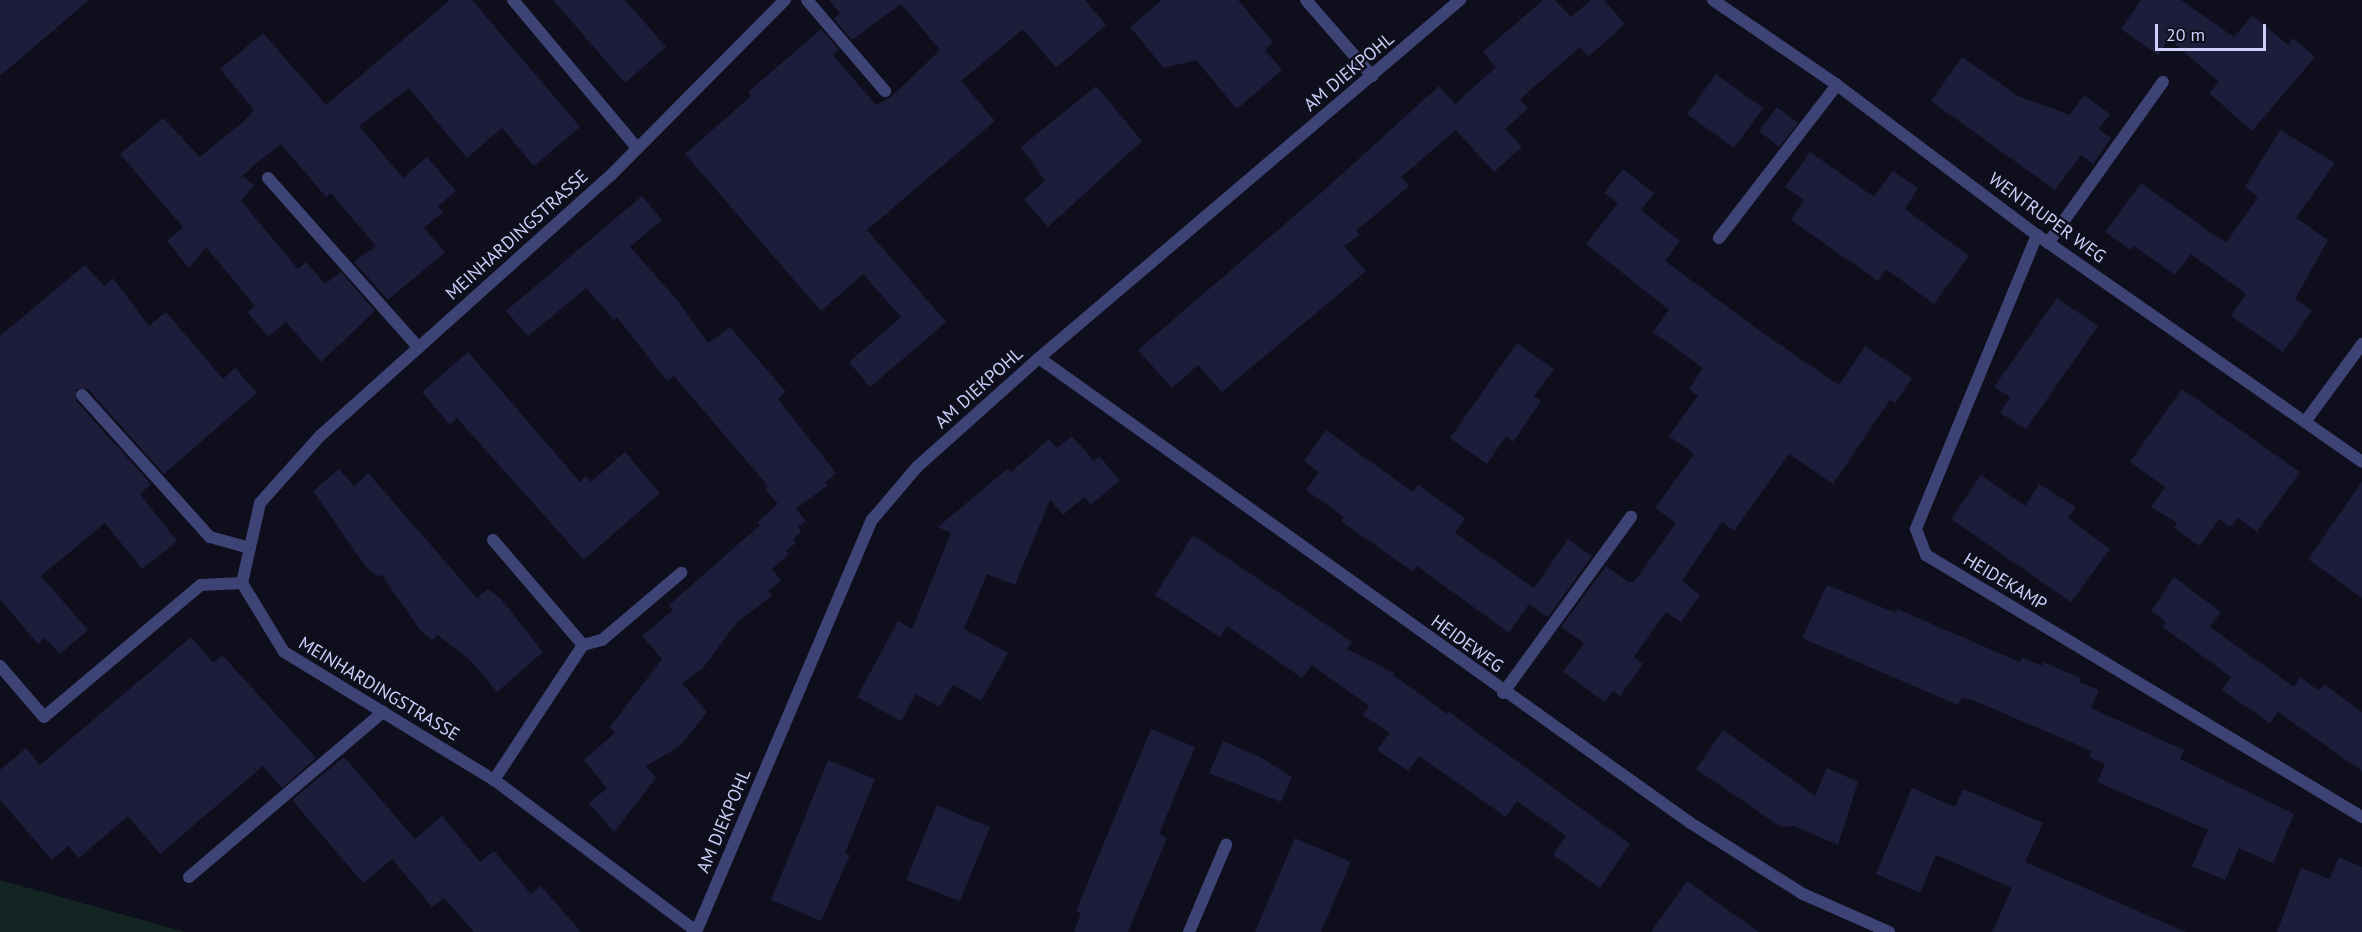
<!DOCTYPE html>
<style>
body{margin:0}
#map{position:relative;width:2362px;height:932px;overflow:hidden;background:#0e0e1c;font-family:"PT Sans",sans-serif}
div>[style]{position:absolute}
.green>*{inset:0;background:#122522}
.building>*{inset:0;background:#1e1c3b}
.service>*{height:12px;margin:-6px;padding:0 6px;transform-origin:6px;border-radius:6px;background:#3e4376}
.minor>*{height:12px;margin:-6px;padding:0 6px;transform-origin:6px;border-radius:6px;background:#3e4376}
span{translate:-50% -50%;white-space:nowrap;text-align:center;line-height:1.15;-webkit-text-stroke:5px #0e0e1c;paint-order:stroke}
.street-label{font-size:18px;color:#cecff9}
.scale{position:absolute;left:2155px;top:24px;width:111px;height:27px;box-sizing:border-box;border:3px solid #cecff9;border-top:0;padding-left:8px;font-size:18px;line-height:21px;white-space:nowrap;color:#cecff9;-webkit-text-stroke:4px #0e0e1c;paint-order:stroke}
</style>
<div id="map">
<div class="green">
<div style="clip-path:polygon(0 880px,185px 932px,0 932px)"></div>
</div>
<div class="building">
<div style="clip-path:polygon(0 0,89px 0,0 76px)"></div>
<div style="clip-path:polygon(450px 0,472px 0,580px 127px,534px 166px,502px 128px,467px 158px,409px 88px,359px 126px,403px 178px,427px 157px,456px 191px,438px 206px,443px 212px,424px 228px,445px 252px,388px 300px,354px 262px,376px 246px,331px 193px,326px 197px,281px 144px,258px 162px,237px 181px,243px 176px,254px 185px,241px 201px,298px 269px,306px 262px,325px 284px,341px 272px,375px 311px,321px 362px,286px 322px,268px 337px,247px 312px,255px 306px,206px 247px,189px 268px,167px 241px,183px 227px,120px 154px,163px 118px,200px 157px,245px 120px,254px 110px,220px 69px,263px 33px,326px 105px)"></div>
<div style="clip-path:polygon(553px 0,625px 0,666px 47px,625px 83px)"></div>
<div style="clip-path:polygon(829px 0,1085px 0,1106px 25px,1056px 68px,1023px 29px,961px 81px,995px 121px,867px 230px,946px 322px,870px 387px,849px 362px,901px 317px,863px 274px,821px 311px,685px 154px,751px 96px,748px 92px,821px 29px,839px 50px,833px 55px,876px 105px,890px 98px,940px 50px,901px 4px,852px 40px,834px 19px,840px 13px)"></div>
<div style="clip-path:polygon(1162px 0,1238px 0,1273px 42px,1265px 50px,1282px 70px,1237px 109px,1196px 60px,1164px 68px,1130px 27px)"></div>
<div style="clip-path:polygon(1543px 0,1555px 0,1571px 17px,1591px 0,1604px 0,1625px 24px,1588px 57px,1580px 47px,1520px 99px,1528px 109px,1505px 129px,1522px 147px,1494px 172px,1456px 130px,1401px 177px,1409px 186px,1356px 231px,1360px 235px,1344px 246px,1366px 271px,1222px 392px,1198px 365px,1172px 388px,1138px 350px,1321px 193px,1439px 86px,1455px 104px,1496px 67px,1483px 52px)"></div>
<div style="clip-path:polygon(2141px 0,2181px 0,2234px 37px,2252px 15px,2288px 45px,2293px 38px,2315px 57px,2252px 131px,2209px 93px,2219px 82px,2169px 39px,2158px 55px,2121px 29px)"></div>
<div style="clip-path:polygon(1962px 57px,2018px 96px,2070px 115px,2084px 95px,2110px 114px,2099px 129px,2111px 138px,2093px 164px,2081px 155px,2055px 190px,1931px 101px)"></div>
<div style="clip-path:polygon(1716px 74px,1763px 108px,1734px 148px,1687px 114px)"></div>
<div style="clip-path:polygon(1096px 86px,1142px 141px,1048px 227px,1024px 199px,1045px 181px,1021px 147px)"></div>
<div style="clip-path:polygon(1777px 107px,1798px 123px,1779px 147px,1759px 131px)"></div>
<div style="clip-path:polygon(2280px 130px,2335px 163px,2296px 218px,2328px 240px,2295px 299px,2312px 311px,2283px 352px,2231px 316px,2246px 294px,2191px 254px,2175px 275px,2134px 246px,2131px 250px,2105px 232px,2141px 183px,2226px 243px,2258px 197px,2245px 187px)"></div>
<div style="clip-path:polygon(1810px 152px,1874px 197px,1893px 171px,1918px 188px,1905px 209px,1969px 256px,1934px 304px,1886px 269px,1878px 281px,1791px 220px,1804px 200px,1785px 187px)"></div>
<div style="clip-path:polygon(1623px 169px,1654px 193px,1641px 210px,1680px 241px,1665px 261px,1763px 333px,1839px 385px,1865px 346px,1912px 378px,1895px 403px,1890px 400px,1833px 484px,1789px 454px,1734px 531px,1722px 522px,1682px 581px,1700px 595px,1681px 622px,1666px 612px,1634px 657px,1643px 664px,1620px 696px,1613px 691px,1605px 702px,1563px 672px,1584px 643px,1561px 627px,1606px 566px,1628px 582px,1634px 582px,1676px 523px,1655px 508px,1694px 454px,1669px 436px,1698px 396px,1689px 389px,1703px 368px,1653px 332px,1669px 310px,1586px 244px,1618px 203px,1604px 193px)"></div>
<div style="clip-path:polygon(642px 196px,662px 220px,630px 247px,678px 301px,708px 343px,730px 327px,786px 392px,778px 399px,836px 473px,825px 482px,828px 485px,796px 509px,806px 521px,798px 527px,801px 532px,793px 539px,796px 543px,786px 551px,789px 554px,772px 569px,781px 580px,768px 591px,772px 596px,738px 621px,703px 668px,682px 683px,707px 712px,680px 746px,646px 766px,656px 778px,614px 832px,589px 803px,607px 788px,584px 760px,615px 733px,610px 727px,662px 659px,642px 636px,673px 610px,669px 605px,760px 525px,758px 522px,778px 504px,765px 489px,768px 486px,674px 376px,667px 381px,617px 317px,614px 320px,586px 288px,528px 336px,506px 311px)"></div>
<div style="clip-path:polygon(85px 265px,104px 286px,113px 278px,149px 326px,166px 312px,223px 379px,235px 368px,257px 393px,164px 474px,88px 389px,76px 389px,76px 401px,151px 484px,140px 494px,177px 541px,142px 569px,105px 523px,41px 576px,88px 630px,60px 654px,45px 638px,38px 644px,0 599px,0 336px)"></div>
<div style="clip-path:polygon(2057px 298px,2098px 326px,2026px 429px,2000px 413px,2010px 397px,1994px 387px)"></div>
<div style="clip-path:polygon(1517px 343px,1554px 369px,1534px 396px,1541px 401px,1513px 442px,1506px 436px,1487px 464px,1450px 438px)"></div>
<div style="clip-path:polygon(468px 352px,580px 482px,586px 476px,591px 482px,625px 452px,660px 493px,584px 560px,457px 418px,450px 425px,422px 392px)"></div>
<div style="clip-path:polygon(2182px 389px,2300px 472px,2257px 532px,2238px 518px,2230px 527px,2219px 519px,2200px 546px,2174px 528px,2177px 523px,2151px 507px,2165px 487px,2130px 462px)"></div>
<div style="clip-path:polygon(1326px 430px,1413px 492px,1418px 485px,1465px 518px,1455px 533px,1534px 588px,1568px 539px,1592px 556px,1548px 617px,1529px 604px,1509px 633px,1417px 566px,1413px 572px,1341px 521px,1344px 517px,1306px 490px,1319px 472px,1304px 461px)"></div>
<div style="clip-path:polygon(1072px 436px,1094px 461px,1099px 456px,1120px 480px,1091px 505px,1084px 497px,1063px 515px,1050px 500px,1015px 585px,987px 574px,964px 629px,1008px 653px,981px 701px,953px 685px,939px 707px,916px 694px,901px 721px,857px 697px,898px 621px,912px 629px,951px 533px,938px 527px,1008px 468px,1011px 472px,1049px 439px,1057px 448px)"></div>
<div style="clip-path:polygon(339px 469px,354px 486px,368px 473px,477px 598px,488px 589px,501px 599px,543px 652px,497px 692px,470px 660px,438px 635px,432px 640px,421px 631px,381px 574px,379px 577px,366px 567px,313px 491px)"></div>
<div style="clip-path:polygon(1981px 475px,2025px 506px,2039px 484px,2076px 507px,2068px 518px,2110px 549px,2071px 602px,1951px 519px)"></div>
<div style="clip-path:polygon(2362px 482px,2362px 598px,2308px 559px)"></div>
<div style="clip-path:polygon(1193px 535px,1352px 642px,1347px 649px,1394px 673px,1393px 675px,1447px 714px,1448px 711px,1630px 844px,1600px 888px,1553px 855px,1566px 836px,1517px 801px,1506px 817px,1419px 756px,1408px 771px,1377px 750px,1390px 733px,1363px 715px,1369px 706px,1312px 665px,1302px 678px,1227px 626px,1220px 637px,1155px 595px)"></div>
<div style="clip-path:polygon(2174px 577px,2221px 612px,2210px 627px,2294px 687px,2300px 677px,2319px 691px,2324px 684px,2362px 712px,2362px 771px,2278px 712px,2270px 723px,2222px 690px,2231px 677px,2163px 627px,2166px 622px,2151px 611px)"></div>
<div style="clip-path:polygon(1827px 585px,1896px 613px,1897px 609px,2020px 662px,2022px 657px,2042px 666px,2043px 662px,2080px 678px,2079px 682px,2099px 690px,2091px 708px,2184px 750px,2180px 759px,2294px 814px,2273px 863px,2239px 848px,2225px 880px,2192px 866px,2208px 830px,2097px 782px,2105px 764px,2089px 757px,2092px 751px,1982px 704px,1962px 697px,1958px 705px,1802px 638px)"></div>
<div style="clip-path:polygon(191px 637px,213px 663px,222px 655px,316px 758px,282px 788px,263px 766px,160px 854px,128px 816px,79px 858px,68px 846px,52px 860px,0 800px,0 770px,26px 748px,40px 765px)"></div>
<div style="clip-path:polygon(1151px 729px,1195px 747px,1159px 834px,1167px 838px,1128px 932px,1074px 932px,1081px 913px,1076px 911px)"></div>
<div style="clip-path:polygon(1723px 730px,1815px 796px,1827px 768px,1858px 782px,1838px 845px,1794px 826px,1781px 827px,1696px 769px)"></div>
<div style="clip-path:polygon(1223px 741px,1260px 757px,1292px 777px,1281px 802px,1209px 773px)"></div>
<div style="clip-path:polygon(344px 757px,415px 839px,442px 816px,480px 862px,494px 851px,531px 894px,541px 886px,581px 932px,474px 932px,444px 898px,432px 907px,392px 859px,363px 883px,292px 800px)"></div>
<div style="clip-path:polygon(828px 760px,875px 779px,845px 853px,850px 855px,821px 921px,771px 900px)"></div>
<div style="clip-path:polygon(1912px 788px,1955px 807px,1963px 789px,2043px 823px,2025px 862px,2186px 932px,1992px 932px,2012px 888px,1936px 855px,1920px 893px,1876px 874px)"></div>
<div style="clip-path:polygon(937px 805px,990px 827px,960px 901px,906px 880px)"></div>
<div style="clip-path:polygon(1295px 838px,1351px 862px,1321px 932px,1255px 932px)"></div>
<div style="clip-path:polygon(2339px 857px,2362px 867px,2362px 932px,2277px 932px,2301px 868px,2330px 879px)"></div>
<div style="clip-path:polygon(1687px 881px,1759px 932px,1651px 932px)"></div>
</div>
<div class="service">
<div style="left:807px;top:0;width:120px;rotate:49.4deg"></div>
<div style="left:1719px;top:238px;width:193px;rotate:-52.4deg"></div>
<div style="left:2048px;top:243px;width:198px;rotate:-54.5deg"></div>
<div style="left:2305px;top:422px;width:97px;rotate:-53.8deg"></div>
<div style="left:583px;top:645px;width:20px;rotate:-15deg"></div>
<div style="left:602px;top:640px;width:104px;rotate:-40.3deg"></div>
<div style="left:1503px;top:693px;width:218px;rotate:-54deg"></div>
<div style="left:189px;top:877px;width:255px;rotate:-40.4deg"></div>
</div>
<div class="minor">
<div style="left:513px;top:0;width:193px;rotate:50deg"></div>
<div style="left:1306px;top:0;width:101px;rotate:49deg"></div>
<div style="left:1713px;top:0;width:150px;rotate:34.4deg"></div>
<div style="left:1837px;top:85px;width:250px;rotate:36.9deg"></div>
<div style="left:2037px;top:235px;width:396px;rotate:34.9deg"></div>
<div style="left:268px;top:178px;width:227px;rotate:48.4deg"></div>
<div style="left:2037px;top:235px;width:318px;rotate:112.4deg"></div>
<div style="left:1916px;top:529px;width:28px;rotate:69deg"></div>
<div style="left:1926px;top:555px;width:509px;rotate:31deg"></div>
<div style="left:1039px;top:358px;width:799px;rotate:35.52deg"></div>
<div style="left:1689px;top:822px;width:135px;rotate:32.3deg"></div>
<div style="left:1803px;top:894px;width:94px;rotate:23.8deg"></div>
<div style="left:82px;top:395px;width:191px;rotate:48deg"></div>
<div style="left:210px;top:537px;width:41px;rotate:15.4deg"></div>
<div style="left:493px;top:540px;width:138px;rotate:49.4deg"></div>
<div style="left:583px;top:645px;width:162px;rotate:123.4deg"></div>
<div style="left:0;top:666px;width:67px;rotate:49.2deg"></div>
<div style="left:44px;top:717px;width:205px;rotate:-40.1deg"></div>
<div style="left:201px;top:585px;width:41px;rotate:-2.8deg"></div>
<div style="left:696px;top:931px;width:252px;rotate:-143.2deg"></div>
<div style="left:494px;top:780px;width:246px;rotate:-148.6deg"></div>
<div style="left:284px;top:652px;width:81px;rotate:-121.3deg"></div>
<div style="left:242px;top:583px;width:82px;rotate:-77.3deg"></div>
<div style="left:260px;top:503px;width:90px;rotate:-48.2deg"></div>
<div style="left:320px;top:436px;width:391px;rotate:-41.9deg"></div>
<div style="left:611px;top:175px;width:247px;rotate:-45.2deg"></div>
<div style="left:696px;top:932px;width:448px;rotate:-66.9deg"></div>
<div style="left:872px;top:520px;width:70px;rotate:-49.7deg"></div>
<div style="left:917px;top:467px;width:164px;rotate:-41.8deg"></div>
<div style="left:1039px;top:358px;width:553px;rotate:-40.38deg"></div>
<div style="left:1189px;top:932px;width:95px;rotate:-67deg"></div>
</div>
<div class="street-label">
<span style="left:1349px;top:72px;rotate:-40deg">AM DIEKPOHL</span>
<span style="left:2047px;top:218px;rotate:36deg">WENTRUPER WEG</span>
<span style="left:517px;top:235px;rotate:-42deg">MEINHARDINGSTRASSE</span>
<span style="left:979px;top:388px;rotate:-42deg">AM DIEKPOHL</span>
<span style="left:2005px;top:582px;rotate:31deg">HEIDEKAMP</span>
<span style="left:1467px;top:644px;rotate:36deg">HEIDEWEG</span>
<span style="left:379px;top:689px;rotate:31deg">MEINHARDINGSTRASSE</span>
<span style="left:724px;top:821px;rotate:-67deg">AM DIEKPOHL</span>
</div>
<div class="scale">20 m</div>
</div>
